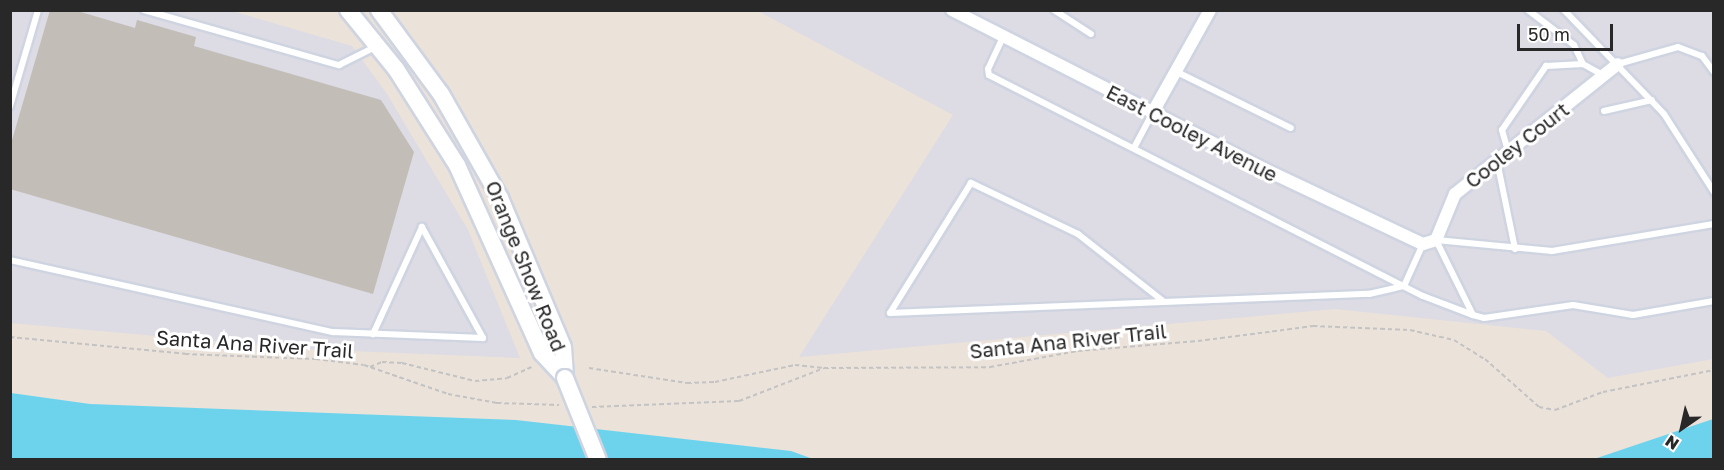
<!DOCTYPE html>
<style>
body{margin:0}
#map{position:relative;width:1724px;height:470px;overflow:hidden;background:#ebe2da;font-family:"Golos Text",sans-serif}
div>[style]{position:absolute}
.industrial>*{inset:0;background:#dddbe3}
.water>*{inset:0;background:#6dd3ed}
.building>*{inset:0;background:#c2bdb6}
.path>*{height:2px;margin-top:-1px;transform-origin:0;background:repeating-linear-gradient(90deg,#c3c3c3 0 4.5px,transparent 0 7.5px)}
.roads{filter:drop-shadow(2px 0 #cfd4e1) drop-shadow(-2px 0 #cfd4e1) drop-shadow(0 2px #cfd4e1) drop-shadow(0 -2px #cfd4e1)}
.service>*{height:6px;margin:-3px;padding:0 3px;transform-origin:3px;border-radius:3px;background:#fff}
.minor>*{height:12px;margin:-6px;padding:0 6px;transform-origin:6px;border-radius:6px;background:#fff}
.secondary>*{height:16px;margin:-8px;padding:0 8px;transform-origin:8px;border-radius:8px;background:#fff}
.bridges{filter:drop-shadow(2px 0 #cfd4e1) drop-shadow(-2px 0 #cfd4e1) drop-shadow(0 2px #cfd4e1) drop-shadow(0 -2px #cfd4e1)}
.secondary-bridge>*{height:16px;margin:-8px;padding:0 8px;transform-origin:8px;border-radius:8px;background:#fff}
span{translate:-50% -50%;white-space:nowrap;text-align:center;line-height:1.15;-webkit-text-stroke:6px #fff;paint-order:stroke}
.street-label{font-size:20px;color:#282828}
.frame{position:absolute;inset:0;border:12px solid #282828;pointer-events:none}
.north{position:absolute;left:1652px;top:398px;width:60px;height:60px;-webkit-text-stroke:4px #fff;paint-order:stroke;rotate:214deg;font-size:16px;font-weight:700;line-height:24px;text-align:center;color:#282828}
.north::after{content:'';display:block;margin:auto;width:21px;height:27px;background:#282828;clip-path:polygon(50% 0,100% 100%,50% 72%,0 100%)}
.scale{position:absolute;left:1517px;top:24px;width:96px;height:27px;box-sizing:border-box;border:3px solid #282828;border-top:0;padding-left:8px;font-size:18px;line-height:21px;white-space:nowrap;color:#282828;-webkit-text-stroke:4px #fff;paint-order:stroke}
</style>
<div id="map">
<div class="industrial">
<div style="clip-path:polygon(11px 11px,232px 11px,352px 46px,387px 94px,468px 230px,520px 358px,302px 349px,11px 323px)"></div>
<div style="clip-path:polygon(758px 11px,1713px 11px,1713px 359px,1608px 378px,1546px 331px,1335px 309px,799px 357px,953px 115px)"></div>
</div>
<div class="water">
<div style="clip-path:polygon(11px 393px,90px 404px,516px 420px,791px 451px,813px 459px,11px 460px)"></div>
<div style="clip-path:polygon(1713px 419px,1713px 459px,1594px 459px)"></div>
</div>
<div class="building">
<div style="clip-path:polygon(50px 10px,74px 10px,135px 28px,137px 20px,196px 37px,194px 46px,381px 100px,414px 152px,373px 294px,10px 189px,10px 147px)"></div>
</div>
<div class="path">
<div style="left:10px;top:337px;width:176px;rotate:5.5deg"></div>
<div style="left:185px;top:354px;width:131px;rotate:2.2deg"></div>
<div style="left:316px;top:359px;width:48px;rotate:7.1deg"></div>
<div style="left:364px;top:365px;width:89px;rotate:19deg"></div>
<div style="left:448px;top:394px;width:50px;rotate:10.4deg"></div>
<div style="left:497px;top:403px;width:62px;rotate:1.8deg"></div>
<div style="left:370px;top:367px;width:13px;rotate:-23deg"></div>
<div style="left:382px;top:362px;width:20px;rotate:3deg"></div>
<div style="left:402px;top:363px;width:75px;rotate:13.9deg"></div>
<div style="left:475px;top:381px;width:32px;rotate:-5deg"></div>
<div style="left:507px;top:378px;width:27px;rotate:-24deg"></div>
<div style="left:589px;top:368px;width:99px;rotate:8.7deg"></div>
<div style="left:687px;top:383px;width:28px;rotate:-2deg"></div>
<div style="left:715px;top:382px;width:82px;rotate:-12deg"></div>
<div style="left:795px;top:365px;width:27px;rotate:6deg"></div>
<div style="left:592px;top:407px;width:147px;rotate:-2.3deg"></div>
<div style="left:739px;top:401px;width:91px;rotate:-21.2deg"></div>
<div style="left:824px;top:368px;width:166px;rotate:-0.3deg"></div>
<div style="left:990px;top:367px;width:89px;rotate:-10.3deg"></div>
<div style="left:1078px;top:351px;width:120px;rotate:-4.8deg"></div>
<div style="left:1198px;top:341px;width:116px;rotate:-7.4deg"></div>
<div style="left:1313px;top:326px;width:97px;rotate:2.4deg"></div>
<div style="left:1410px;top:330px;width:45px;rotate:12.8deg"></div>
<div style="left:1454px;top:340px;width:36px;rotate:32deg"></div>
<div style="left:1485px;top:359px;width:72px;rotate:41.6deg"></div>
<div style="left:1539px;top:407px;width:16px;rotate:11deg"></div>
<div style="left:1555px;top:410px;width:51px;rotate:-20.6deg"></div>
<div style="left:1603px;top:392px;width:113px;rotate:-11.2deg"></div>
</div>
<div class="roads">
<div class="service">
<div style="left:144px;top:10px;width:203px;rotate:15.8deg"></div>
<div style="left:339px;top:65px;width:42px;rotate:-26.6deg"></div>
<div style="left:1054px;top:10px;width:44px;rotate:33deg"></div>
<div style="left:1528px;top:10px;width:58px;rotate:37.3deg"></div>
<div style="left:1574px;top:45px;width:21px;rotate:65deg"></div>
<div style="left:1564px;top:10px;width:144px;rotate:46.1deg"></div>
<div style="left:1664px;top:114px;width:93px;rotate:57.3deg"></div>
<div style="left:1003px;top:37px;width:35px;rotate:115deg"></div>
<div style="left:988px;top:69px;width:6px;rotate:81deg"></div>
<div style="left:989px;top:75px;width:487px;rotate:27deg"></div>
<div style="left:1423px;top:296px;width:53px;rotate:20.8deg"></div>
<div style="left:1473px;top:315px;width:84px;rotate:-116.3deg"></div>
<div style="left:1618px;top:64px;width:62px;rotate:-15.8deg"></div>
<div style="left:1678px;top:47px;width:26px;rotate:21deg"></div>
<div style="left:1702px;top:56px;width:20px;rotate:53deg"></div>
<div style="left:1175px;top:71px;width:129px;rotate:26.2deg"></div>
<div style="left:10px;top:106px;width:100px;rotate:-73.7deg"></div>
<div style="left:1604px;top:111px;width:49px;rotate:-12.9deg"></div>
<div style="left:1135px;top:146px;width:38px;rotate:-62deg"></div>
<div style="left:1508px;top:151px;width:22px;rotate:-106deg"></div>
<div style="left:1502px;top:130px;width:78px;rotate:-55.5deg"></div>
<div style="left:1546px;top:66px;width:37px;rotate:-3deg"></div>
<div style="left:1583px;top:64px;width:23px;rotate:29deg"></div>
<div style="left:1497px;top:161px;width:90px;rotate:78.4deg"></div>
<div style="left:1436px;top:240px;width:117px;rotate:5.4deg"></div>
<div style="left:1552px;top:251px;width:164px;rotate:-9.5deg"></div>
<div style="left:10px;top:260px;width:331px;rotate:12.6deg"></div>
<div style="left:333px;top:332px;width:150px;rotate:2.3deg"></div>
<div style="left:483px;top:338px;width:127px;rotate:-118.8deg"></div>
<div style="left:422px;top:227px;width:118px;rotate:114.6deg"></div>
<div style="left:1163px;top:301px;width:108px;rotate:-141.8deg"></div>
<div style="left:1078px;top:234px;width:119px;rotate:-154.5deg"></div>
<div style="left:971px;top:183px;width:153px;rotate:121.9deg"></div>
<div style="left:890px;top:313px;width:479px;rotate:-2.3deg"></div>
<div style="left:1369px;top:294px;width:36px;rotate:-13deg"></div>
<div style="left:1404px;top:286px;width:46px;rotate:-65.7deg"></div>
<div style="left:1473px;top:315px;width:11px;rotate:15deg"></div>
<div style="left:1484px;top:318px;width:90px;rotate:-8.3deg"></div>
<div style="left:1573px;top:305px;width:61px;rotate:9.5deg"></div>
<div style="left:1633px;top:315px;width:82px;rotate:-9.8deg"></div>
</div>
<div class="minor">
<div style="left:952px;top:10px;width:350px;rotate:27deg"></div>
<div style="left:1264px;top:169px;width:176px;rotate:25.3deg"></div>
<div style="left:1423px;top:244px;width:14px;rotate:-17deg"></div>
<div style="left:1436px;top:240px;width:50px;rotate:-67.6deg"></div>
<div style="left:1455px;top:194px;width:208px;rotate:-38.6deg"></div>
<div style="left:1153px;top:112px;width:117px;rotate:-60.8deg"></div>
</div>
<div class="secondary">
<div style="left:348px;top:10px;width:76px;rotate:50.9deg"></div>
<div style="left:396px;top:69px;width:114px;rotate:57.6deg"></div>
<div style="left:457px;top:165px;width:206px;rotate:65.7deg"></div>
<div style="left:542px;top:353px;width:34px;rotate:47deg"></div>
<div style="left:379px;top:10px;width:104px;rotate:53.6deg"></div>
<div style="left:441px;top:94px;width:120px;rotate:60.4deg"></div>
<div style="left:500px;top:198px;width:162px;rotate:67.1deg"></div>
<div style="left:563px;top:347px;width:31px;rotate:86deg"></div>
</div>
</div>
<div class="bridges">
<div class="secondary-bridge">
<div style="left:565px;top:378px;width:88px;rotate:68.1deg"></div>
</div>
</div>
<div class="street-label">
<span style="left:1192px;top:133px;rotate:27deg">East Cooley Avenue</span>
<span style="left:1517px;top:145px;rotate:-38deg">Cooley Court</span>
<span style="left:526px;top:266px;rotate:68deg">Orange Show Road</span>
<span style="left:1068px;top:341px;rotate:-6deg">Santa Ana River Trail</span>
<span style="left:255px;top:344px;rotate:4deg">Santa Ana River Trail</span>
</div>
<div class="frame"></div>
<div class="north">N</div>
<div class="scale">50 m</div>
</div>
